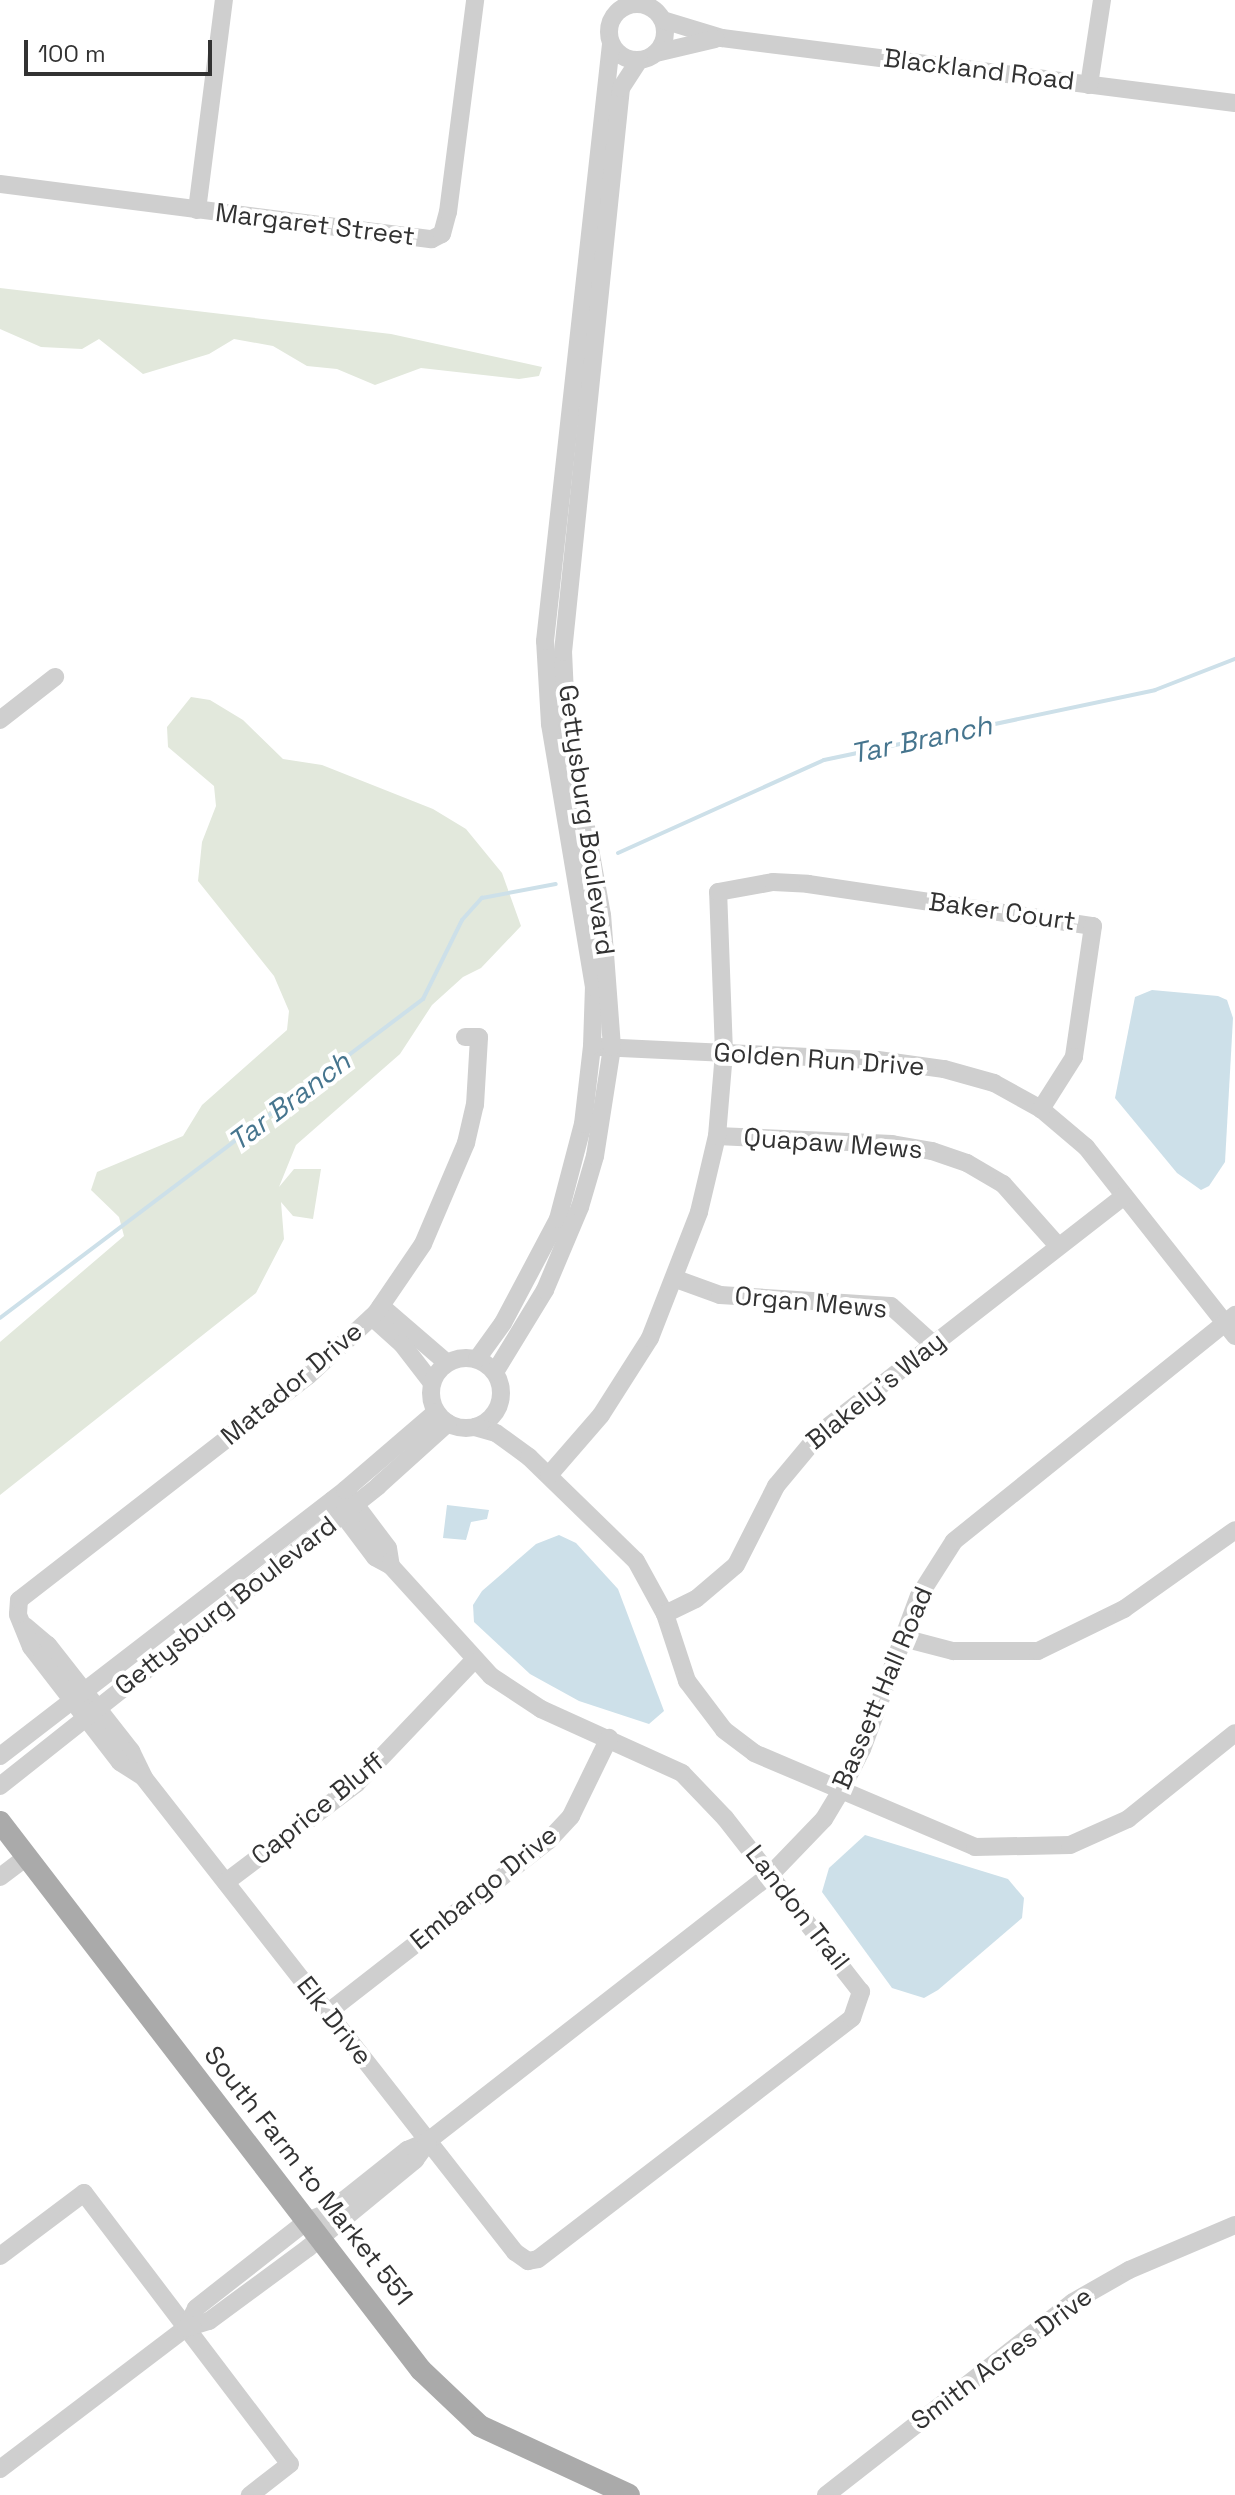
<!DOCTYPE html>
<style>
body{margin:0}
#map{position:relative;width:1235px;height:2495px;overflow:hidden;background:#fff;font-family:"Space Grotesk",sans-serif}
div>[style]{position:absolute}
.green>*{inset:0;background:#e2e8dc}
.water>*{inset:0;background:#cde0e9}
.stream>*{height:4px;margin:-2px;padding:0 2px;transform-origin:2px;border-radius:2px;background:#cde0e9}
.minor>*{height:18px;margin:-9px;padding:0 9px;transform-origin:9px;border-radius:9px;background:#cfcfcf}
.minor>.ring{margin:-9px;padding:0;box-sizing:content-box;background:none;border:18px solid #cfcfcf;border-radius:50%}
.major>*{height:22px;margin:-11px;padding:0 11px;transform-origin:11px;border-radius:11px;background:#aaa}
span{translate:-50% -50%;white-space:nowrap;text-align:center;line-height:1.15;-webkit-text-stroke:8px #fff;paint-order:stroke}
.street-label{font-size:26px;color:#323232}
.water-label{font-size:28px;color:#46758e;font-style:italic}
.scale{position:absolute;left:24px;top:40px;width:188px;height:36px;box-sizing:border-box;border:4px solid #323232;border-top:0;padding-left:10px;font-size:24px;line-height:28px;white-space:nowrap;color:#323232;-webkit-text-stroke:6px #fff;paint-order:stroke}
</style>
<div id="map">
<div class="green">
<div style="clip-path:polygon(0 288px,391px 334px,542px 367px,539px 376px,519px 379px,421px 368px,375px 385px,337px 369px,307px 366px,273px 346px,234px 339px,209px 354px,143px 374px,99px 339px,82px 349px,41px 347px,0 329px)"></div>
<div style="clip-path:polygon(191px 697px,210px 700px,243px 720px,283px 759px,322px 765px,433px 809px,466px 829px,502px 873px,521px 926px,481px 968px,463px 977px,432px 1005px,400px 1054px,296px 1145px,279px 1187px,294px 1169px,321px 1169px,313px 1219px,293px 1216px,281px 1202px,284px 1239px,256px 1293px,0 1495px,0 1342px,124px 1236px,119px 1217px,91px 1190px,97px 1172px,183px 1136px,202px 1105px,287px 1030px,289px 1011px,274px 976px,198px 881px,202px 842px,216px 806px,214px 786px,168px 747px,167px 727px)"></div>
</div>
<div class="water">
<div style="clip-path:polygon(1152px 990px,1218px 996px,1227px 1000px,1233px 1018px,1225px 1162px,1209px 1186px,1201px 1190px,1177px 1173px,1115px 1098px,1135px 997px)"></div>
<div style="clip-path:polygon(447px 1505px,489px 1510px,487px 1519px,471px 1522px,466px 1540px,443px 1538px)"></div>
<div style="clip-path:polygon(559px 1535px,576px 1543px,618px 1589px,664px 1711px,649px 1724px,579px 1701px,530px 1674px,474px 1622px,473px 1605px,482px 1591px,536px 1544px)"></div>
<div style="clip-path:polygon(865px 1835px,1008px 1879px,1024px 1898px,1022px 1918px,938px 1990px,924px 1998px,892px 1988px,822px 1892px,829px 1868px)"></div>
</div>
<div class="stream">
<div style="left:618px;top:853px;width:226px;rotate:-24.3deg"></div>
<div style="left:824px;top:760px;width:338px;rotate:-11.9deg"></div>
<div style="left:1155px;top:690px;width:86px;rotate:-21.2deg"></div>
<div style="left:0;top:1318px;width:530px;rotate:-37.02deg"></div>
<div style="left:423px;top:999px;width:88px;rotate:-63.7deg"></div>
<div style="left:462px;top:920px;width:30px;rotate:-48deg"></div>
<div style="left:482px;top:898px;width:75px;rotate:-10.7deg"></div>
</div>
<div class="minor">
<div class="ring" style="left:609px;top:4px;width:38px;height:38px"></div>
<div style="left:663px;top:20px;width:62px;rotate:17deg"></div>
<div style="left:722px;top:38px;width:517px;rotate:7.22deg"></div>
<div style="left:656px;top:53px;width:61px;rotate:-13.3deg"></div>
<div style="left:1089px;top:85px;width:86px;rotate:-81.3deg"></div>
<div style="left:0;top:184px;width:435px;rotate:7.3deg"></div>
<div style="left:432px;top:239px;width:11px;rotate:-27deg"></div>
<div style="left:442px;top:234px;width:23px;rotate:-75deg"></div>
<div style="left:448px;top:212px;width:214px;rotate:-82.7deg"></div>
<div style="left:197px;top:210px;width:212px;rotate:-82.7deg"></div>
<div style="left:0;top:720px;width:70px;rotate:-38deg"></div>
<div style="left:599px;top:1047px;width:279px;rotate:2.7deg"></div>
<div style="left:878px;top:1060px;width:67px;rotate:7.8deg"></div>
<div style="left:944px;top:1069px;width:52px;rotate:15.6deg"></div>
<div style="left:994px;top:1083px;width:54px;rotate:29deg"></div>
<div style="left:1041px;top:1109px;width:59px;rotate:40.2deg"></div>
<div style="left:1086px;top:1147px;width:241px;rotate:51.7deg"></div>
<div style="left:717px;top:1136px;width:175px;rotate:2.6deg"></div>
<div style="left:892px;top:1144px;width:41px;rotate:9.9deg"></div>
<div style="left:932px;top:1151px;width:37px;rotate:19deg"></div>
<div style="left:967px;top:1163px;width:42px;rotate:30.3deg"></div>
<div style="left:1003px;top:1184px;width:83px;rotate:48.4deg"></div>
<div style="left:676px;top:1279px;width:47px;rotate:20deg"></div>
<div style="left:720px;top:1295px;width:171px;rotate:3.7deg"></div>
<div style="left:891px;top:1306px;width:57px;rotate:42.1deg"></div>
<div style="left:381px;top:1306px;width:87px;rotate:40.8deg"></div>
<div style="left:372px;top:1317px;width:40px;rotate:42deg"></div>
<div style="left:402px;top:1344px;width:49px;rotate:52.4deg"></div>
<div class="ring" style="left:431px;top:1358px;width:52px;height:52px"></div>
<div style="left:477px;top:1359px;width:44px;rotate:-54.2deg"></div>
<div style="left:503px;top:1323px;width:118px;rotate:-62.1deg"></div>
<div style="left:558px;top:1219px;width:98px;rotate:-75.3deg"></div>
<div style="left:583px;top:1124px;width:79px;rotate:-83.4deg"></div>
<div style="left:592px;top:1046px;width:59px;rotate:-88.1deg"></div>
<div style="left:594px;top:987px;width:267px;rotate:-99.5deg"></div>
<div style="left:550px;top:724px;width:83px;rotate:-93.4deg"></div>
<div style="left:545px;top:641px;width:601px;rotate:-83.69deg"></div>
<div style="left:495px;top:1372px;width:96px;rotate:-58.6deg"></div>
<div style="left:545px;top:1290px;width:90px;rotate:-67.1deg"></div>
<div style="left:580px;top:1207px;width:53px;rotate:-73.6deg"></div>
<div style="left:595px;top:1156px;width:110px;rotate:-81.1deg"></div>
<div style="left:612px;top:1047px;width:132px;rotate:-94.3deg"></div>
<div style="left:602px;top:915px;width:201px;rotate:-100.3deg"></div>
<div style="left:566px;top:717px;width:65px;rotate:-92.6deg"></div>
<div style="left:563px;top:652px;width:567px;rotate:-84.13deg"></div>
<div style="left:621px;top:88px;width:33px;rotate:-57deg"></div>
<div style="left:475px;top:1427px;width:22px;rotate:16deg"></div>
<div style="left:496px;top:1433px;width:41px;rotate:36deg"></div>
<div style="left:529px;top:1457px;width:149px;rotate:44.2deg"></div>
<div style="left:636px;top:1561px;width:60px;rotate:61.3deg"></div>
<div style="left:665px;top:1614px;width:71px;rotate:71.8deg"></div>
<div style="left:687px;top:1681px;width:61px;rotate:52.9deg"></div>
<div style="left:724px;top:1730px;width:38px;rotate:37deg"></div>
<div style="left:754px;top:1753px;width:240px;rotate:23deg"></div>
<div style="left:975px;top:1847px;width:95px;rotate:-1.2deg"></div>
<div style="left:1070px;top:1845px;width:64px;rotate:-24.1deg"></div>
<div style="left:1128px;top:1819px;width:137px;rotate:-38.8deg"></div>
<div style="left:549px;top:1475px;width:79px;rotate:-49.1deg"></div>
<div style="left:601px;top:1415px;width:91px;rotate:-57.5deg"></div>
<div style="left:650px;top:1338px;width:135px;rotate:-68.7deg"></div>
<div style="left:699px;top:1212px;width:78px;rotate:-76.7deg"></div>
<div style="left:717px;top:1136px;width:83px;rotate:-85.2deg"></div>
<div style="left:724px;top:1053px;width:161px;rotate:-92.1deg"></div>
<div style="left:718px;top:892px;width:56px;rotate:-10.3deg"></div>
<div style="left:773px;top:882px;width:35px;rotate:3deg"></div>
<div style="left:808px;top:884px;width:288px;rotate:8.4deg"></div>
<div style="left:1093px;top:926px;width:132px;rotate:98.3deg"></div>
<div style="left:1074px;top:1057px;width:62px;rotate:122.4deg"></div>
<div style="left:348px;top:1495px;width:66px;rotate:53deg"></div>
<div style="left:388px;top:1548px;width:18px;rotate:81deg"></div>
<div style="left:665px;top:1614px;width:34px;rotate:-26deg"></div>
<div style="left:696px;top:1599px;width:52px;rotate:-40.4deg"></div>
<div style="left:736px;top:1565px;width:89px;rotate:-63.1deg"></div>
<div style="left:776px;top:1486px;width:70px;rotate:-50.2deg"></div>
<div style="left:821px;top:1432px;width:384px;rotate:-37.9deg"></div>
<div style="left:25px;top:1626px;width:30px;rotate:40deg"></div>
<div style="left:48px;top:1645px;width:135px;rotate:51.9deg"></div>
<div style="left:131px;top:1751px;width:30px;rotate:64deg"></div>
<div style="left:144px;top:1778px;width:602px;rotate:51.95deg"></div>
<div style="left:515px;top:2252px;width:16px;rotate:35deg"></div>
<div style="left:528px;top:2261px;width:10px;rotate:-11deg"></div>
<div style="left:538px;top:2259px;width:396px;rotate:-37.5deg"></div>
<div style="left:852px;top:2018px;width:28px;rotate:-71deg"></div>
<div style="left:861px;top:1992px;width:221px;rotate:-128deg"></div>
<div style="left:725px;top:1818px;width:62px;rotate:-133.7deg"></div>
<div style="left:682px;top:1773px;width:155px;rotate:-155.6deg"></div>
<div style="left:541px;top:1709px;width:60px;rotate:-146.6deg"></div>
<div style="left:491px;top:1676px;width:149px;rotate:-132.3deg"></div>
<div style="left:391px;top:1566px;width:18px;rotate:-151deg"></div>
<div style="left:375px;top:1557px;width:71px;rotate:-127deg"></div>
<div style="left:903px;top:1638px;width:52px;rotate:14.6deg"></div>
<div style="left:953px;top:1651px;width:85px"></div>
<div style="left:1038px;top:1651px;width:96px;rotate:-26deg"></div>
<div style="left:1124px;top:1609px;width:136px;rotate:-35.4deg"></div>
<div style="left:0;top:1756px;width:436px;rotate:-37.6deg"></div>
<div style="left:345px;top:1490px;width:120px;rotate:-40.6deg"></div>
<div style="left:142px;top:1776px;width:26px;rotate:-148deg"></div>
<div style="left:120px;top:1762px;width:145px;rotate:-127.7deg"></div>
<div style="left:31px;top:1647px;width:35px;rotate:-112deg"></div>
<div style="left:18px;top:1614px;width:14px;rotate:-86deg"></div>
<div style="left:19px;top:1600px;width:366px;rotate:-37.8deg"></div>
<div style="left:308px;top:1376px;width:93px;rotate:-42.8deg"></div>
<div style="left:376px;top:1313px;width:83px;rotate:-55.7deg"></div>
<div style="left:423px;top:1244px;width:110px;rotate:-66.9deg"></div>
<div style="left:466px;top:1143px;width:39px;rotate:-77deg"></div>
<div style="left:475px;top:1105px;width:68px;rotate:-86.6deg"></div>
<div style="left:479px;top:1037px;width:14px;rotate:180deg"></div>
<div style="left:0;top:1786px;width:483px;rotate:-38.4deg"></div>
<div style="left:378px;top:1486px;width:94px;rotate:-42deg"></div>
<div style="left:0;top:1877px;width:34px;rotate:-37deg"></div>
<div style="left:226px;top:1882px;width:163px;rotate:-37deg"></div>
<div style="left:356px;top:1784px;width:168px;rotate:-46.4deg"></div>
<div style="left:327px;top:2013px;width:280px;rotate:-37.9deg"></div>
<div style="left:548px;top:1841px;width:34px;rotate:-47deg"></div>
<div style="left:571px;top:1816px;width:87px;rotate:-64deg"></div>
<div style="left:0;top:2256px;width:105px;rotate:-36.9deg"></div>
<div style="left:84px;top:2193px;width:340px;rotate:52.8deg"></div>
<div style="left:290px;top:2464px;width:51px;rotate:142.2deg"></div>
<div style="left:186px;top:2328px;width:22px;rotate:-63deg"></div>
<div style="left:196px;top:2308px;width:141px;rotate:-38.1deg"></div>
<div style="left:307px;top:2221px;width:24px;rotate:-22deg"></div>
<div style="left:329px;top:2212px;width:100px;rotate:-38.5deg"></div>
<div style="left:407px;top:2150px;width:23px;rotate:-23deg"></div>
<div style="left:428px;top:2141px;width:435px;rotate:-37.9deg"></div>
<div style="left:771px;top:1874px;width:76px;rotate:-46.1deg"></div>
<div style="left:824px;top:1819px;width:31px;rotate:-59deg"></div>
<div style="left:840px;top:1792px;width:48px;rotate:-62.9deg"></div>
<div style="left:862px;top:1749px;width:163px;rotate:-69.6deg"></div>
<div style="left:919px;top:1596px;width:65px;rotate:-57.5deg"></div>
<div style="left:954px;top:1541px;width:361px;rotate:-38.8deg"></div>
<div style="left:0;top:2469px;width:233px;rotate:-37.2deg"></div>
<div style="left:186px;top:2328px;width:24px;rotate:-17deg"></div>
<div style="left:209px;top:2321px;width:123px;rotate:-36.4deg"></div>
<div style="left:308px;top:2248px;width:139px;rotate:-39.4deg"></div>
<div style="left:415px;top:2160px;width:22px;rotate:-54deg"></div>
<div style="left:826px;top:2495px;width:313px;rotate:-38deg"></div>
<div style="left:1073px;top:2302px;width:64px;rotate:-29.7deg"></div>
<div style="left:1129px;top:2270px;width:115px;rotate:-23deg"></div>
</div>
<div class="major">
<div style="left:0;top:1822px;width:691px;rotate:52.47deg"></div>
<div style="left:421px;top:2370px;width:81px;rotate:43.5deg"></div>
<div style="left:480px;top:2426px;width:164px;rotate:24.8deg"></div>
</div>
<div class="street-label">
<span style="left:979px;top:70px;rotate:7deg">Blackland Road</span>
<span style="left:315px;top:225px;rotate:7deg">Margaret Street</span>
<span style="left:586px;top:820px;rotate:82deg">Gettysburg Boulevard</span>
<span style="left:1002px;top:912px;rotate:8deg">Baker Court</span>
<span style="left:819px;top:1060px;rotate:4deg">Golden Run Drive</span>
<span style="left:833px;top:1144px;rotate:4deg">Quapaw Mews</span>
<span style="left:811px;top:1303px;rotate:5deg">Organ Mews</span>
<span style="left:292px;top:1384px;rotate:-40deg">Matador Drive</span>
<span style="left:876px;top:1391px;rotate:-39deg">Blakely's Way</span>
<span style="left:226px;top:1606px;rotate:-38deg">Gettysburg Boulevard</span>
<span style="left:883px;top:1688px;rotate:-67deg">Bassett Hall Road</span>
<span style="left:318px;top:1809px;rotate:-39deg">Caprice Bluff</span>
<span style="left:484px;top:1888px;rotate:-39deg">Embargo Drive</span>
<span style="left:797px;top:1908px;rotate:52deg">Landon Trail</span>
<span style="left:334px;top:2021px;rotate:52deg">Elk Drive</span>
<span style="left:308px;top:2176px;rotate:52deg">South Farm to Market 551</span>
<span style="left:1002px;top:2359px;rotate:-37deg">Smith Acres Drive</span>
</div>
<div class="water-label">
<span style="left:921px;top:739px;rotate:-12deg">Tar Branch</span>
<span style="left:289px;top:1101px;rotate:-37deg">Tar Branch</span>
</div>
<div class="scale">100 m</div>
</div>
